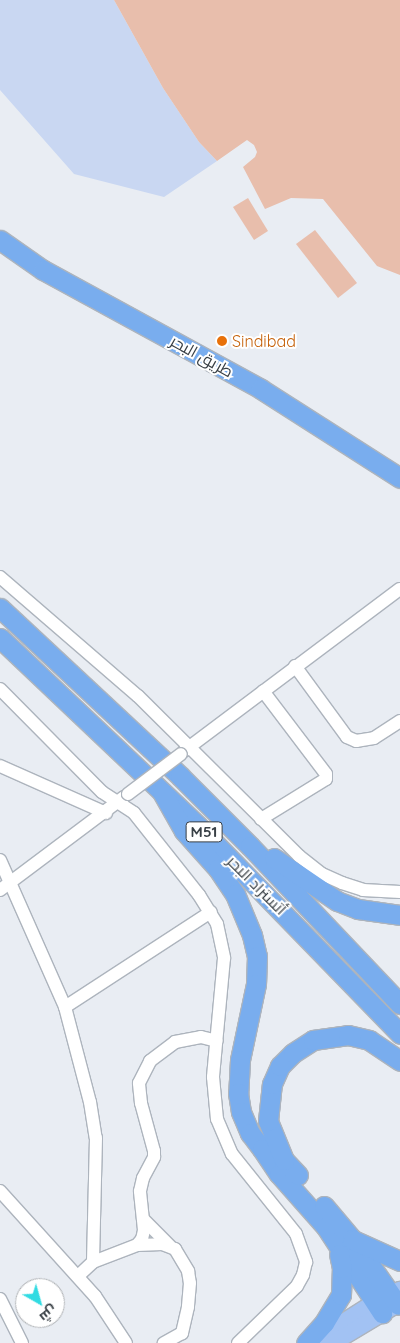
<!DOCTYPE html>
<meta charset="utf-8">
<style>
body{margin:0}
#map{position:relative;width:400px;height:1343px;overflow:hidden;background:#e9edf3;font-family:Quicksand,Cairo,sans-serif}
div>[style]{position:absolute}
.sand>*{inset:0;background:#c9d7f2}
.water>*{inset:0;background:#e8beac}
.roads{filter:drop-shadow(1px 0 #adb4bd) drop-shadow(-1px 0 #adb4bd) drop-shadow(0 1px #adb4bd) drop-shadow(0 -1px #adb4bd)}
.minor>*{height:12px;margin:-6px;padding:0 6px;transform-origin:6px;border-radius:6px;background:#fff}
.major>*{height:16px;margin:-8px;padding:0 8px;transform-origin:8px;border-radius:8px;background:#a2c2f3}
.highway>*{height:19px;margin:-9.5px;padding:0 9.5px;transform-origin:9.5px;border-radius:9.5px;background:#79adee}
.bridges{filter:drop-shadow(1px 0 #adb4bd) drop-shadow(-1px 0 #adb4bd) drop-shadow(0 1px #adb4bd) drop-shadow(0 -1px #adb4bd)}
.minor-bridge>*{height:12px;margin:-6px;padding:0 6px;transform-origin:6px;border-radius:6px;background:#fff}
.dots>*{width:14px;height:14px;translate:-50% -50%;box-sizing:border-box;border:2px solid #fff;border-radius:50%}
span{translate:-50% -50%;white-space:nowrap;text-align:center;line-height:1.15;-webkit-text-stroke:4px #fff;paint-order:stroke}
.shield-label span{padding:1px 4px;background:#fff;border:1px solid;border-radius:4px;-webkit-text-stroke-width:0}
.shield-label{font-size:15px;color:#383f45;font-weight:700}
.food-label{font-size:16px;color:#c56008}
.left{translate:0 -50%;text-align:left}
.street-label{font-size:16px;color:#383f45}
.north{position:absolute;left:15px;top:1278px;width:50px;height:50px;box-sizing:border-box;background:#fff;border:1px solid #afb2b5;border-radius:50%;rotate:142deg;font-size:14px;font-weight:700;line-height:20px;text-align:center;color:#383f45}
.north::after{content:'';display:block;margin:auto;width:18px;height:22px;background:#31dbe2;clip-path:polygon(50% 0,100% 100%,50% 72%,0 100%)}
</style>
<div id="map">
<div class="sand">
<div style="clip-path:polygon(0 0,114px 0,163px 88px,199px 142px,217px 161px,164px 197px,74px 174px,0 90px)"></div>
</div>
<div class="water">
<div style="clip-path:polygon(114px 0,400px 0,400px 275px,377px 266px,323px 199px,291px 198px,265px 209px,243px 167px,255px 157px,257px 152px,254px 145px,247px 140px,217px 161px,199px 142px,163px 88px)"></div>
<div style="clip-path:polygon(248px 198px,268px 231px,254px 240px,233px 207px)"></div>
<div style="clip-path:polygon(315px 230px,357px 283px,338px 298px,296px 244px)"></div>
</div>
<div class="roads">
<div class="minor">
<div style="left:0;top:577px;width:182px;rotate:40.8deg"></div>
<div style="left:138px;top:696px;width:227px;rotate:44.8deg"></div>
<div style="left:299px;top:856px;width:29px;rotate:38deg"></div>
<div style="left:322px;top:874px;width:22px;rotate:24deg"></div>
<div style="left:342px;top:883px;width:22px;rotate:18deg"></div>
<div style="left:363px;top:890px;width:37px;rotate:3deg"></div>
<div style="left:295px;top:666px;width:88px;rotate:53.8deg"></div>
<div style="left:347px;top:737px;width:10px;rotate:24deg"></div>
<div style="left:356px;top:741px;width:18px;rotate:-9deg"></div>
<div style="left:374px;top:738px;width:31px;rotate:-33deg"></div>
<div style="left:0;top:689px;width:145px;rotate:45.3deg"></div>
<div style="left:102px;top:792px;width:38px;rotate:33deg"></div>
<div style="left:134px;top:813px;width:105px;rotate:51.6deg"></div>
<div style="left:199px;top:895px;width:34px;rotate:58deg"></div>
<div style="left:217px;top:924px;width:35px;rotate:78deg"></div>
<div style="left:224px;top:958px;width:120px;rotate:95.3deg"></div>
<div style="left:213px;top:1077px;width:42px;rotate:84.6deg"></div>
<div style="left:217px;top:1119px;width:38px;rotate:67deg"></div>
<div style="left:232px;top:1154px;width:102px;rotate:51.3deg"></div>
<div style="left:296px;top:1234px;width:30px;rotate:70deg"></div>
<div style="left:306px;top:1262px;width:13px;rotate:103deg"></div>
<div style="left:303px;top:1275px;width:13px;rotate:119deg"></div>
<div style="left:297px;top:1286px;width:82px;rotate:136deg"></div>
<div style="left:184px;top:751px;width:270px;rotate:-36.9deg"></div>
<div style="left:0;top:766px;width:116px;rotate:23.9deg"></div>
<div style="left:261px;top:819px;width:76px;rotate:-31.6deg"></div>
<div style="left:326px;top:779px;width:5px;rotate:-90deg"></div>
<div style="left:326px;top:774px;width:104px;rotate:-127.2deg"></div>
<div style="left:0;top:860px;width:161px;rotate:66.1deg"></div>
<div style="left:65px;top:1007px;width:98px;rotate:75.3deg"></div>
<div style="left:90px;top:1102px;width:36px;rotate:81deg"></div>
<div style="left:96px;top:1138px;width:124px;rotate:91.4deg"></div>
<div style="left:93px;top:1262px;width:21px;rotate:137deg"></div>
<div style="left:0;top:890px;width:155px;rotate:-36.9deg"></div>
<div style="left:65px;top:1007px;width:174px;rotate:-33.1deg"></div>
<div style="left:0;top:1191px;width:142px;rotate:47.9deg"></div>
<div style="left:95px;top:1296px;width:56px;rotate:56.6deg"></div>
<div style="left:143px;top:1219px;width:38px;rotate:45deg"></div>
<div style="left:137px;top:1245px;width:8px;rotate:-50deg"></div>
<div style="left:142px;top:1239px;width:9px;rotate:-77deg"></div>
<div style="left:144px;top:1230px;width:39px;rotate:-96deg"></div>
<div style="left:140px;top:1191px;width:13px;rotate:-77deg"></div>
<div style="left:143px;top:1178px;width:24px;rotate:-62deg"></div>
<div style="left:154px;top:1157px;width:6px;rotate:-90deg"></div>
<div style="left:154px;top:1151px;width:50px;rotate:-105.2deg"></div>
<div style="left:141px;top:1103px;width:20px;rotate:-96deg"></div>
<div style="left:139px;top:1083px;width:25px;rotate:-63deg"></div>
<div style="left:150px;top:1061px;width:31px;rotate:-37deg"></div>
<div style="left:175px;top:1042px;width:26px;rotate:-11deg"></div>
<div style="left:201px;top:1037px;width:16px;rotate:14deg"></div>
<div style="left:93px;top:1262px;width:47px;rotate:-21.1deg"></div>
<div style="left:137px;top:1245px;width:25px;rotate:-2deg"></div>
<div style="left:162px;top:1244px;width:14px;rotate:21deg"></div>
<div style="left:175px;top:1249px;width:26px;rotate:59deg"></div>
<div style="left:188px;top:1271px;width:12px;rotate:81deg"></div>
<div style="left:190px;top:1283px;width:24px;rotate:95deg"></div>
<div style="left:188px;top:1307px;width:27px;rotate:103deg"></div>
<div style="left:182px;top:1333px;width:21px;rotate:151deg"></div>
<div style="left:0;top:1299px;width:49px;rotate:63.4deg"></div>
</div>
<div class="major">
<div style="left:312px;top:1342px;width:75px;rotate:-32.4deg"></div>
<div style="left:375px;top:1302px;width:28px;rotate:-26deg"></div>
<div style="left:333px;top:1343px;width:70px;rotate:-31deg"></div>
</div>
<div class="highway">
<div style="left:0;top:240px;width:52px;rotate:34.9deg"></div>
<div style="left:43px;top:270px;width:248px;rotate:28.6deg"></div>
<div style="left:261px;top:389px;width:165px;rotate:32.6deg"></div>
<div style="left:0;top:608px;width:246px;rotate:43deg"></div>
<div style="left:180px;top:776px;width:99px;rotate:45deg"></div>
<div style="left:250px;top:846px;width:218px;rotate:46.5deg"></div>
<div style="left:0;top:638px;width:273px;rotate:43.5deg"></div>
<div style="left:198px;top:826px;width:290px;rotate:45.8deg"></div>
<div style="left:162px;top:792px;width:45px;rotate:60.6deg"></div>
<div style="left:184px;top:831px;width:51px;rotate:48.2deg"></div>
<div style="left:218px;top:869px;width:30px;rotate:56deg"></div>
<div style="left:235px;top:894px;width:44px;rotate:67.5deg"></div>
<div style="left:252px;top:935px;width:22px;rotate:77deg"></div>
<div style="left:257px;top:956px;width:28px;rotate:92deg"></div>
<div style="left:256px;top:984px;width:78px;rotate:101.9deg"></div>
<div style="left:240px;top:1060px;width:33px;rotate:93deg"></div>
<div style="left:238px;top:1093px;width:19px;rotate:81deg"></div>
<div style="left:241px;top:1112px;width:23px;rotate:67deg"></div>
<div style="left:250px;top:1133px;width:20px;rotate:53deg"></div>
<div style="left:262px;top:1149px;width:30px;rotate:56deg"></div>
<div style="left:279px;top:1174px;width:71px;rotate:48.4deg"></div>
<div style="left:326px;top:1227px;width:103px;rotate:56.9deg"></div>
<div style="left:274px;top:858px;width:76px;rotate:34.3deg"></div>
<div style="left:337px;top:901px;width:22px;rotate:21deg"></div>
<div style="left:358px;top:909px;width:42px;rotate:8.1deg"></div>
<div style="left:298px;top:1175px;width:21px;rotate:-133deg"></div>
<div style="left:284px;top:1160px;width:42px;rotate:-112.3deg"></div>
<div style="left:268px;top:1121px;width:37px;rotate:-84deg"></div>
<div style="left:272px;top:1084px;width:20px;rotate:-66deg"></div>
<div style="left:280px;top:1066px;width:18px;rotate:-45deg"></div>
<div style="left:293px;top:1053px;width:24px;rotate:-33deg"></div>
<div style="left:313px;top:1040px;width:35px;rotate:-8deg"></div>
<div style="left:348px;top:1035px;width:22px;rotate:13deg"></div>
<div style="left:369px;top:1040px;width:37px;rotate:34deg"></div>
<div style="left:324px;top:1206px;width:43px;rotate:49.7deg"></div>
<div style="left:352px;top:1239px;width:80px;rotate:55.1deg"></div>
<div style="left:353px;top:1240px;width:51px;rotate:24.1deg"></div>
<div style="left:306px;top:1343px;width:27px;rotate:-48deg"></div>
<div style="left:324px;top:1323px;width:33px;rotate:-59deg"></div>
<div style="left:341px;top:1295px;width:27px;rotate:-88deg"></div>
<div style="left:342px;top:1268px;width:14px;rotate:-102deg"></div>
</div>
</div>
<div class="bridges">
<div class="minor-bridge">
<div style="left:128px;top:794px;width:66px;rotate:-37deg"></div>
</div>
</div>
<div class="dots">
<div style="left:222px;top:341px;background:#e8710a"></div>
</div>
<div class="shield-label">
<span style="left:204px;top:832px">M51</span>
</div>
<div class="food-label">
<span class="left" style="left:232px;top:341px">Sindibad</span>
</div>
<div class="street-label">
<span style="left:202px;top:356px;rotate:29deg">طريق البحر</span>
<span style="left:257px;top:885px;rotate:45deg">أتستراد البحر</span>
</div>
<div class="north">ش</div>
</div>
